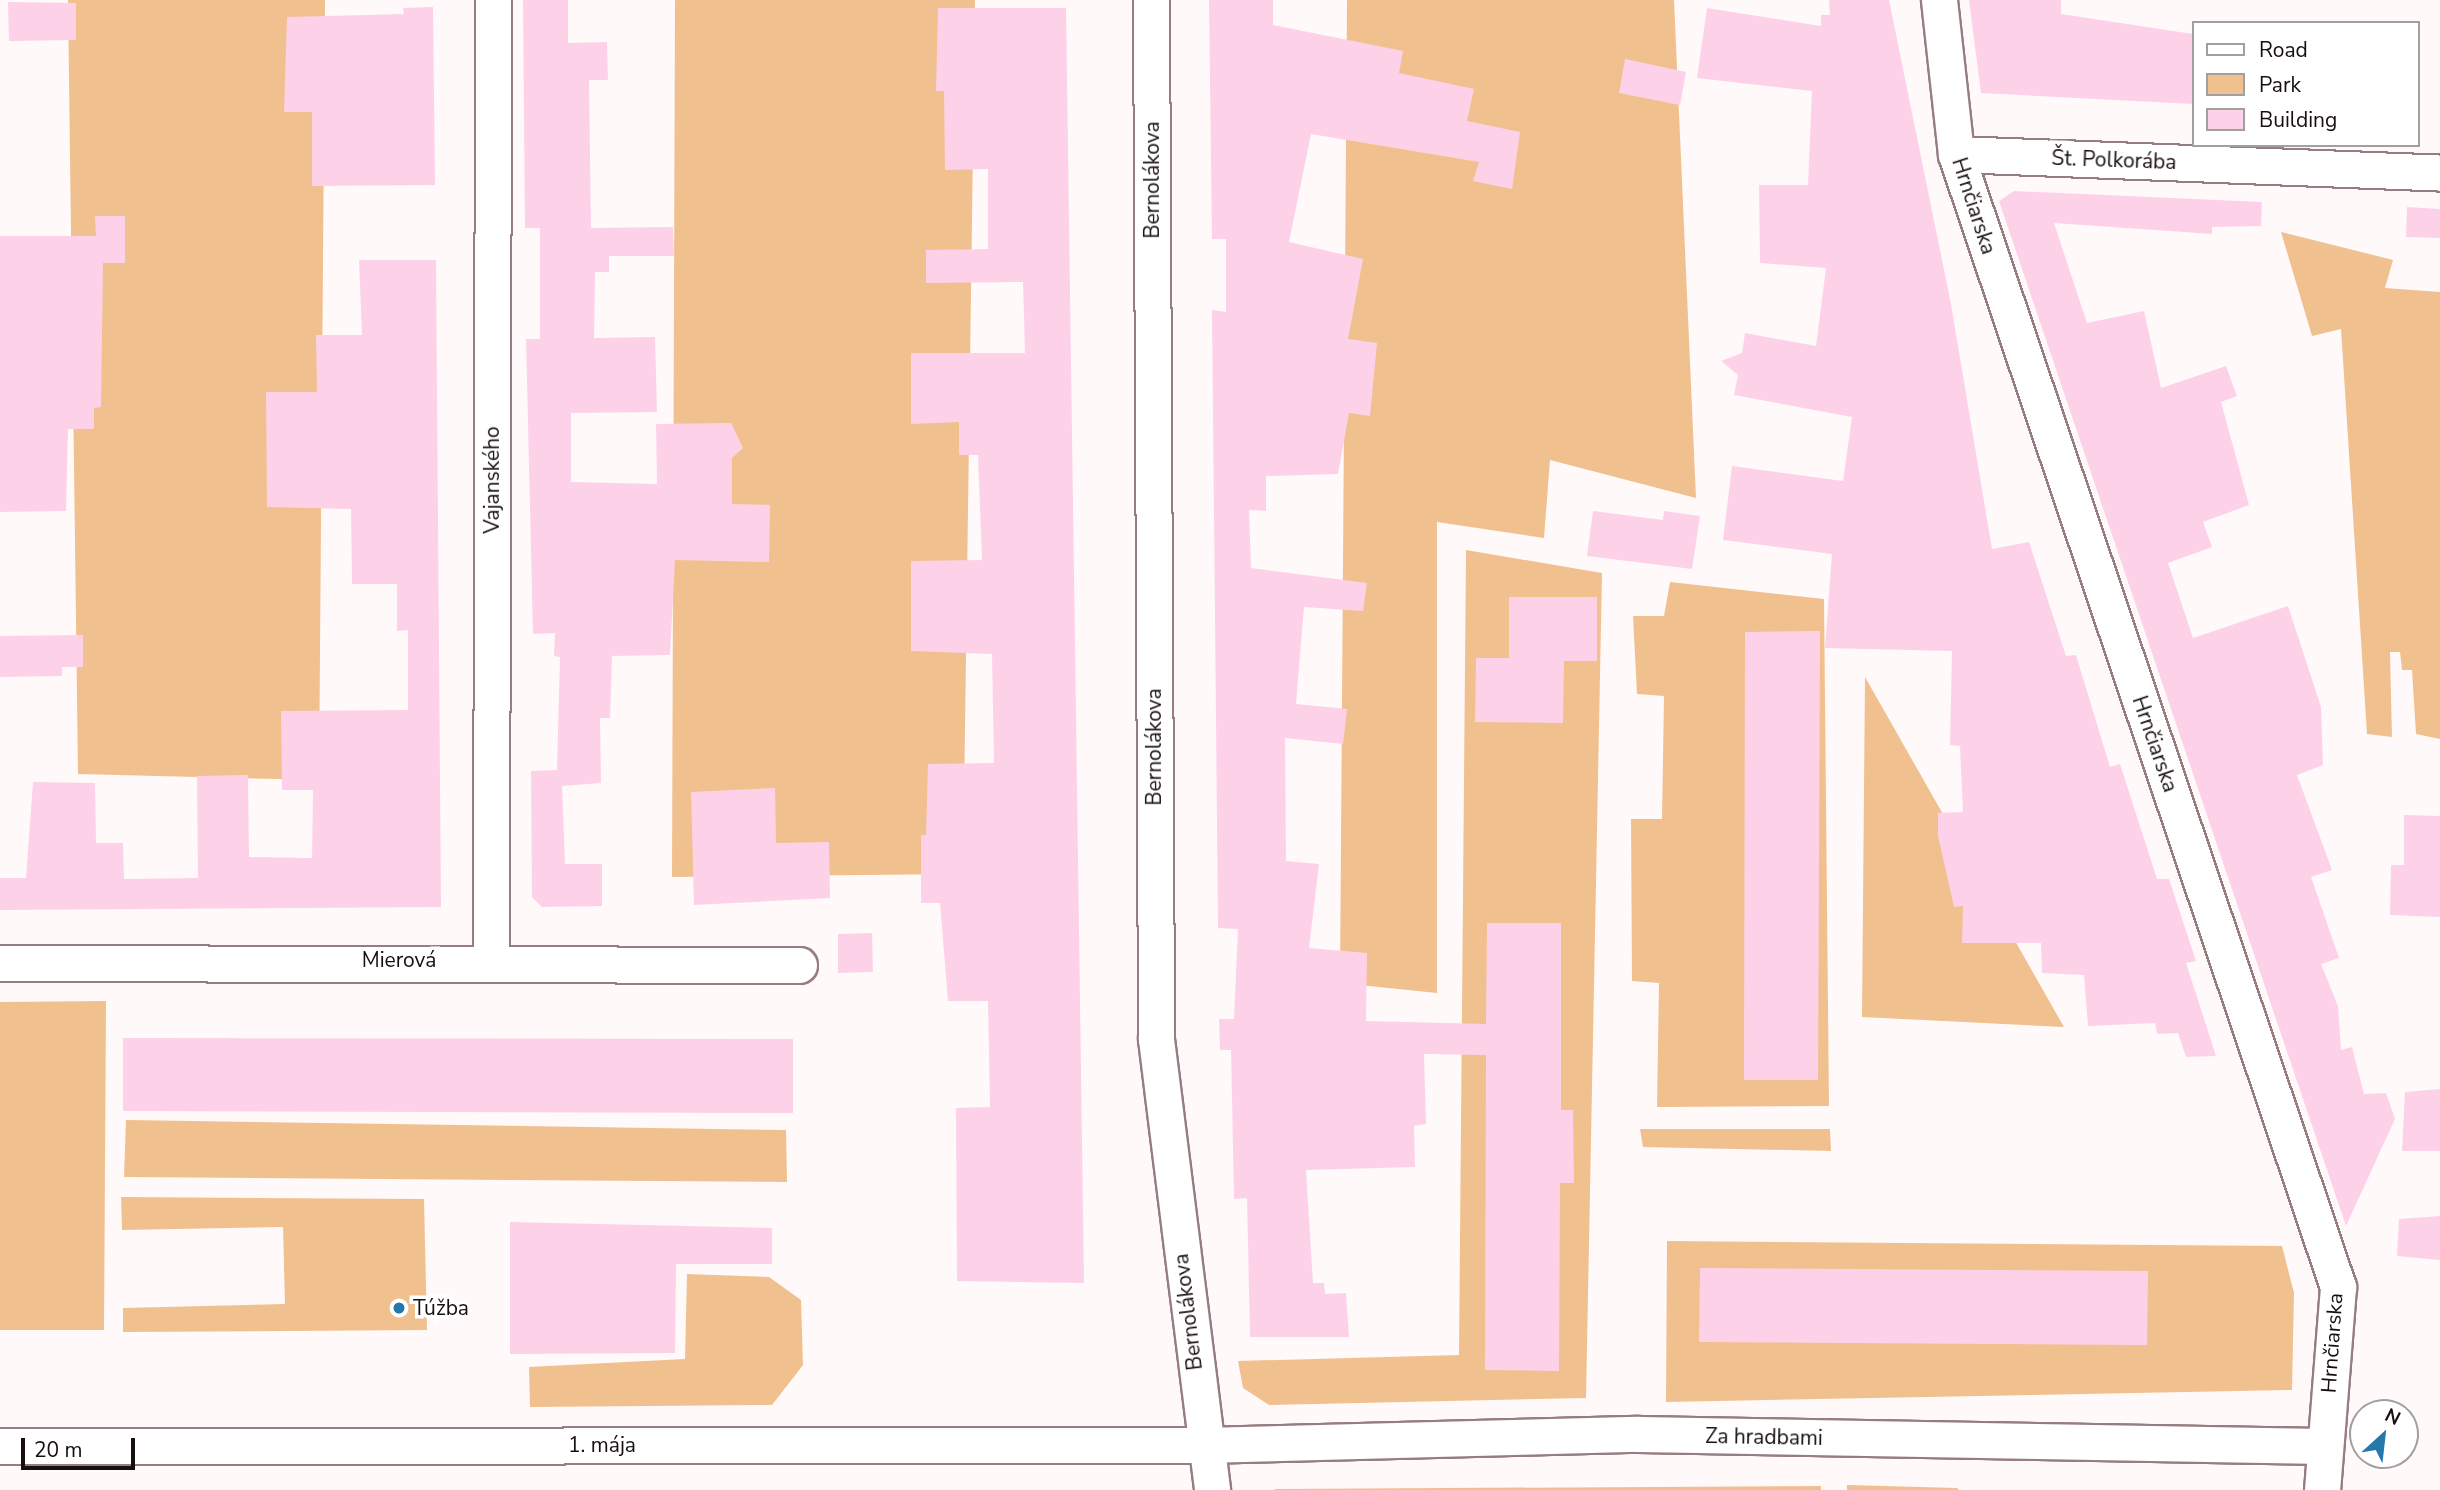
<!DOCTYPE html>
<meta charset="utf-8">
<style>
body{margin:0}
#map{position:relative;width:2440px;height:1490px;overflow:hidden;background:#fff9f9;font-family:"Nunito Sans",sans-serif}
div>[style]{position:absolute}
.green>*{inset:0;background:#f1c08f}
.building>*{inset:0;background:#fdd2e8}
.roads{filter:drop-shadow(2px 0 #967d7f) drop-shadow(-2px 0 #967d7f) drop-shadow(0 2px #967d7f) drop-shadow(0 -2px #967d7f)}
.street>*{height:35px;margin:-17.5px;padding:0 17.5px;transform-origin:17.5px;border-radius:17.5px;background:#fff}
.dots>*{width:19px;height:19px;translate:-50% -50%;box-sizing:border-box;border:4px solid #fff;border-radius:50%}
span{translate:-50% -50%;white-space:nowrap;text-align:center;line-height:1.15;-webkit-text-stroke:7px #fff;paint-order:stroke}
.street-label{font-size:21px;color:#170e0f}
.poi-label{font-size:21px;color:#170e0f}
.left{translate:0 -50%;text-align:left}
.legend{position:absolute;left:2192px;top:21px;width:228px;height:126px;box-sizing:border-box;background:#fff;border:2px solid #a29f9f;margin:0;padding:9px 12px;list-style:none;font-size:21px;color:#170e0f}
.legend li{display:flex;align-items:center;gap:14px;height:35px}
.legend b{width:35px;border:2px solid #a29f9f}
.north{position:absolute;left:2349px;top:1399px;width:70px;height:70px;box-sizing:border-box;background:#fff;border:2px solid #a29f9f;border-radius:50%;rotate:27deg;font-size:19px;font-weight:700;line-height:28px;text-align:center;color:#170e0f}
.north::after{content:'';display:block;margin:auto;width:24px;height:32px;background:#2578a9;clip-path:polygon(50% 0,100% 100%,50% 72%,0 100%)}
.scale{position:absolute;left:21px;top:1438px;width:114px;height:32px;box-sizing:border-box;border:4px solid #170e0f;border-top:0;padding-left:9px;font-size:21px;line-height:24px;white-space:nowrap;color:#170e0f;-webkit-text-stroke:5px #fff;paint-order:stroke}
</style>
<div id="map">
<div class="green">
<div style="clip-path:polygon(68px 0,325px 0,319px 780px,78px 774px)"></div>
<div style="clip-path:polygon(675px 0,975px 0,963px 874px,672px 877px)"></div>
<div style="clip-path:polygon(1347px 0,1674px 0,1696px 498px,1550px 460px,1544px 538px,1437px 522px,1437px 993px,1340px 983px)"></div>
<div style="clip-path:polygon(2281px 232px,2393px 260px,2385px 288px,2440px 292px,2440px 739px,2416px 734px,2412px 670px,2402px 670px,2400px 652px,2390px 652px,2392px 737px,2367px 734px,2341px 329px,2312px 336px)"></div>
<div style="clip-path:polygon(1466px 550px,1602px 573px,1586px 1398px,1269px 1405px,1243px 1388px,1238px 1361px,1459px 1355px)"></div>
<div style="clip-path:polygon(1670px 582px,1824px 599px,1829px 1106px,1657px 1107px,1659px 983px,1632px 981px,1631px 819px,1662px 819px,1664px 696px,1637px 694px,1633px 616px,1664px 616px)"></div>
<div style="clip-path:polygon(1865px 677px,2064px 1027px,1862px 1017px)"></div>
<div style="clip-path:polygon(106px 1001px,104px 1330px,0 1330px,0 1002px)"></div>
<div style="clip-path:polygon(126px 1120px,786px 1130px,787px 1182px,124px 1177px)"></div>
<div style="clip-path:polygon(1640px 1129px,1830px 1129px,1831px 1151px,1643px 1147px)"></div>
<div style="clip-path:polygon(121px 1197px,424px 1199px,427px 1330px,123px 1332px,123px 1308px,285px 1304px,283px 1227px,122px 1230px)"></div>
<div style="clip-path:polygon(1667px 1241px,2282px 1246px,2294px 1293px,2292px 1390px,1666px 1402px)"></div>
<div style="clip-path:polygon(687px 1274px,769px 1277px,801px 1300px,803px 1365px,772px 1405px,530px 1407px,529px 1367px,685px 1359px)"></div>
<div style="clip-path:polygon(1847px 1485px,1957px 1488px,1959px 1490px,1847px 1490px)"></div>
<div style="clip-path:polygon(1821px 1486px,1821px 1490px,1273px 1490px,1276px 1489px)"></div>
</div>
<div class="building">
<div style="clip-path:polygon(523px 0,568px 0,568px 43px,607px 42px,608px 80px,589px 80px,591px 228px,673px 227px,674px 256px,609px 256px,609px 272px,595px 272px,594px 338px,655px 337px,657px 412px,571px 413px,571px 482px,657px 484px,656px 424px,731px 423px,743px 448px,732px 458px,732px 504px,770px 505px,769px 562px,675px 560px,670px 655px,612px 656px,610px 718px,600px 718px,601px 783px,562px 786px,565px 864px,602px 864px,602px 906px,542px 907px,532px 897px,531px 771px,557px 770px,560px 657px,554px 656px,555px 633px,533px 634px,526px 339px,540px 339px,540px 228px,525px 228px)"></div>
<div style="clip-path:polygon(1209px 0,1273px 0,1273px 25px,1403px 51px,1399px 73px,1474px 89px,1467px 121px,1520px 132px,1512px 189px,1473px 181px,1479px 162px,1311px 134px,1289px 242px,1363px 259px,1348px 339px,1377px 343px,1370px 416px,1349px 413px,1338px 474px,1266px 476px,1266px 511px,1249px 510px,1251px 568px,1367px 583px,1363px 611px,1304px 607px,1296px 704px,1347px 709px,1343px 744px,1285px 738px,1286px 861px,1319px 864px,1309px 948px,1367px 953px,1366px 1021px,1486px 1024px,1487px 923px,1561px 923px,1561px 1110px,1573px 1110px,1574px 1183px,1560px 1183px,1559px 1371px,1485px 1370px,1486px 1055px,1424px 1054px,1426px 1124px,1414px 1126px,1415px 1167px,1306px 1170px,1313px 1283px,1324px 1283px,1325px 1294px,1346px 1293px,1349px 1337px,1250px 1337px,1247px 1198px,1234px 1199px,1231px 1050px,1220px 1050px,1219px 1019px,1234px 1019px,1238px 929px,1218px 928px,1212px 310px,1226px 312px,1226px 239px,1212px 239px)"></div>
<div style="clip-path:polygon(1829px 0,1889px 0,1951px 304px,1992px 549px,2029px 542px,2066px 656px,2076px 655px,2110px 767px,2120px 764px,2157px 879px,2169px 879px,2196px 961px,2186px 963px,2216px 1056px,2186px 1057px,2178px 1033px,2157px 1034px,2155px 1023px,2088px 1026px,2084px 975px,2042px 973px,2041px 943px,1962px 943px,1963px 906px,1954px 907px,1938px 836px,1938px 813px,1963px 812px,1960px 746px,1950px 745px,1952px 651px,1825px 648px,1832px 554px,1723px 540px,1732px 466px,1843px 481px,1852px 417px,1734px 395px,1738px 375px,1721px 361px,1742px 353px,1745px 333px,1816px 346px,1826px 268px,1760px 263px,1759px 185px,1808px 185px,1812px 91px,1697px 78px,1707px 8px,1821px 26px,1821px 15px,1830px 15px)"></div>
<div style="clip-path:polygon(1969px 0,2061px 0,2061px 14px,2193px 34px,2193px 104px,1981px 93px)"></div>
<div style="clip-path:polygon(8px 2px,76px 3px,76px 40px,9px 41px)"></div>
<div style="clip-path:polygon(433px 7px,435px 185px,312px 186px,312px 112px,284px 112px,287px 17px,404px 14px,403px 8px)"></div>
<div style="clip-path:polygon(938px 8px,1066px 8px,1084px 1283px,957px 1281px,956px 1108px,990px 1107px,988px 1001px,948px 1001px,940px 903px,921px 903px,921px 835px,926px 835px,928px 764px,994px 763px,992px 654px,911px 651px,911px 561px,982px 560px,978px 455px,959px 455px,959px 422px,911px 424px,911px 353px,1025px 353px,1023px 282px,926px 283px,926px 250px,988px 249px,988px 169px,945px 170px,944px 91px,936px 91px)"></div>
<div style="clip-path:polygon(1625px 59px,1686px 72px,1680px 105px,1619px 93px)"></div>
<div style="clip-path:polygon(2014px 191px,2262px 202px,2261px 226px,2212px 227px,2212px 234px,2054px 223px,2087px 323px,2144px 311px,2161px 388px,2226px 366px,2237px 396px,2221px 402px,2249px 505px,2203px 522px,2212px 547px,2168px 563px,2193px 638px,2288px 606px,2321px 707px,2323px 765px,2297px 775px,2332px 870px,2311px 877px,2339px 958px,2321px 964px,2338px 1006px,2341px 1050px,2352px 1047px,2364px 1094px,2386px 1093px,2395px 1119px,2346px 1226px,1999px 201px)"></div>
<div style="clip-path:polygon(2407px 207px,2440px 209px,2440px 238px,2406px 237px)"></div>
<div style="clip-path:polygon(95px 216px,125px 216px,125px 263px,103px 263px,101px 407px,94px 408px,94px 429px,68px 429px,66px 511px,0 512px,0 236px,96px 236px)"></div>
<div style="clip-path:polygon(359px 260px,436px 260px,441px 907px,0 910px,0 878px,26px 878px,33px 782px,95px 783px,96px 843px,123px 843px,124px 879px,198px 878px,197px 776px,248px 775px,249px 857px,312px 858px,313px 790px,282px 790px,281px 711px,408px 710px,408px 630px,397px 631px,397px 584px,352px 584px,351px 509px,267px 507px,266px 392px,317px 392px,316px 335px,362px 335px)"></div>
<div style="clip-path:polygon(1593px 511px,1663px 520px,1664px 511px,1700px 516px,1692px 569px,1587px 556px)"></div>
<div style="clip-path:polygon(1509px 597px,1597px 597px,1597px 661px,1564px 661px,1563px 723px,1475px 722px,1476px 658px,1509px 658px)"></div>
<div style="clip-path:polygon(1820px 631px,1818px 1080px,1744px 1080px,1745px 632px)"></div>
<div style="clip-path:polygon(83px 635px,83px 667px,62px 667px,62px 676px,0 677px,0 636px)"></div>
<div style="clip-path:polygon(775px 788px,776px 843px,829px 842px,830px 898px,694px 905px,691px 792px)"></div>
<div style="clip-path:polygon(2404px 815px,2440px 816px,2440px 917px,2390px 915px,2391px 865px,2404px 865px)"></div>
<div style="clip-path:polygon(872px 933px,873px 972px,838px 973px,838px 934px)"></div>
<div style="clip-path:polygon(123px 1038px,793px 1039px,793px 1113px,123px 1111px)"></div>
<div style="clip-path:polygon(2440px 1089px,2440px 1151px,2402px 1151px,2405px 1092px)"></div>
<div style="clip-path:polygon(2440px 1216px,2440px 1260px,2397px 1256px,2399px 1219px)"></div>
<div style="clip-path:polygon(510px 1222px,772px 1228px,772px 1264px,676px 1264px,675px 1353px,510px 1354px)"></div>
<div style="clip-path:polygon(1700px 1268px,2148px 1271px,2147px 1345px,1699px 1342px)"></div>
</div>
<div class="roads">
<div class="street">
<div style="left:1151px;top:0;width:1039px;rotate:89.72deg"></div>
<div style="left:1156px;top:1039px;width:454px;rotate:82.9deg"></div>
<div style="left:1939px;top:0;width:155px;rotate:83.7deg"></div>
<div style="left:1956px;top:154px;width:1196px;rotate:71.37deg"></div>
<div style="left:2338px;top:1287px;width:204px;rotate:94.5deg"></div>
<div style="left:1956px;top:154px;width:484px;rotate:2.2deg"></div>
<div style="left:491px;top:959px;width:959px;rotate:-89.88deg"></div>
<div style="left:0;top:963px;width:799px;rotate:0.14deg"></div>
<div style="left:0;top:1446px;width:1204px;rotate:-0.05deg"></div>
<div style="left:1204px;top:1445px;width:434px;rotate:-1.5deg"></div>
<div style="left:1638px;top:1434px;width:686px;rotate:1deg"></div>
</div>
</div>
<div class="dots">
<div style="left:399px;top:1308px;background:#2578a9"></div>
</div>
<div class="street-label">
<span style="left:2114px;top:160px;rotate:2deg">Št. Polkorába</span>
<span style="left:1152px;top:180px;rotate:-90deg">Bernolákova</span>
<span style="left:1974px;top:206px;rotate:72deg">Hrnčiarska</span>
<span style="left:492px;top:480px;rotate:-90deg">Vajanského</span>
<span style="left:2155px;top:744px;rotate:71deg">Hrnčiarska</span>
<span style="left:1154px;top:747px;rotate:-90deg">Bernolákova</span>
<span style="left:399px;top:960px">Mierová</span>
<span style="left:1188px;top:1312px;rotate:-97deg">Bernolákova</span>
<span style="left:2332px;top:1343px;rotate:-86deg">Hrnčiarska</span>
<span style="left:1764px;top:1437px;rotate:1deg">Za hradbami</span>
<span style="left:602px;top:1445px">1. mája</span>
</div>
<div class="poi-label">
<span class="left" style="left:413px;top:1308px">Túžba</span>
</div>
<ul class="legend">
<li><b style="height:9px;background:#fff"></b>Road</li>
<li><b style="height:19px;background:#f1c08f"></b>Park</li>
<li><b style="height:19px;background:#fdd2e8"></b>Building</li>
</ul>
<div class="north">N</div>
<div class="scale">20 m</div>
</div>
